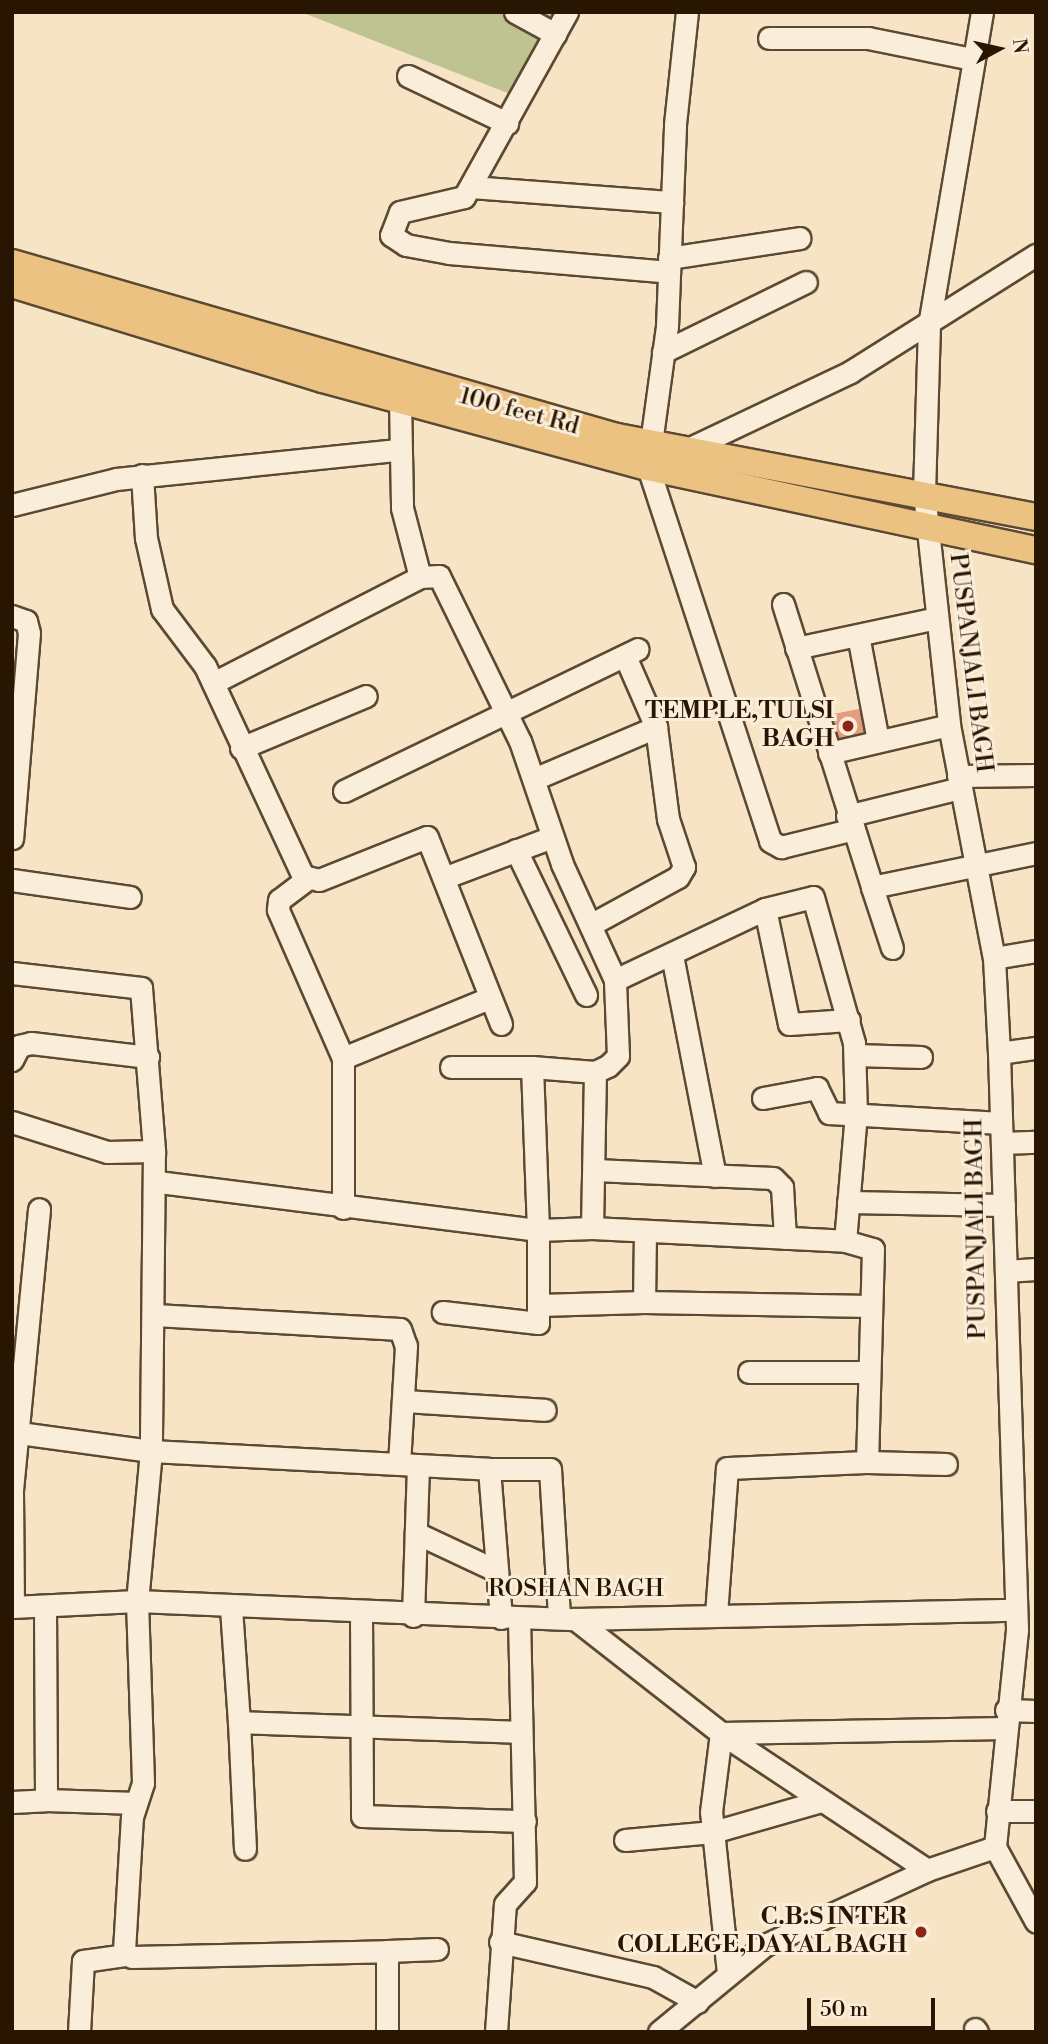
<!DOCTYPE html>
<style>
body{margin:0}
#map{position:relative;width:1048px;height:2044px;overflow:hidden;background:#f7e4c4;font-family:"Libre Bodoni",serif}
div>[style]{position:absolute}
.green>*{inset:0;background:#bfc392}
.building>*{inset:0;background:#e39c7e}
.roads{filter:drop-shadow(2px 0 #5c4932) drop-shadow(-2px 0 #5c4932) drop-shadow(0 2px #5c4932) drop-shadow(0 -2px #5c4932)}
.minor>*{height:21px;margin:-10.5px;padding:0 10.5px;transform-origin:10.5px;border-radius:10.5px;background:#faedd9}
.major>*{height:26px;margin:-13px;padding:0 13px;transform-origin:13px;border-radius:13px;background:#ecc282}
.dots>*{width:19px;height:19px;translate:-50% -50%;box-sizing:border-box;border:4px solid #faedd9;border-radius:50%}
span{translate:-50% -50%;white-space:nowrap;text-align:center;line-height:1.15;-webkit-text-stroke:6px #faedd9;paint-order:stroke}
.street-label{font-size:24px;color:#281502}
.poi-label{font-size:24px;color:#281502;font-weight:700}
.right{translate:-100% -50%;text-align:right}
.frame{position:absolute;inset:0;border:14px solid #281502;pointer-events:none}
.north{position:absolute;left:964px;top:14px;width:70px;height:70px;-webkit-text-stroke:5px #faedd9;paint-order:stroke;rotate:82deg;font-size:19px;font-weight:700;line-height:28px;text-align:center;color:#281502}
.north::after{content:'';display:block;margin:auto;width:24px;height:32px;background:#281502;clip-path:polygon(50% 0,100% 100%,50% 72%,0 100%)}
.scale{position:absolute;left:807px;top:1998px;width:128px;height:32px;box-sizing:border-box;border:4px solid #281502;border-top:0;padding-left:9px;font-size:21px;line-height:24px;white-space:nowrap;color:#281502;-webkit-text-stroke:5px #faedd9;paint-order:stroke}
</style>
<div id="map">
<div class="green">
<div style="clip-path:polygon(301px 12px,573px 12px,528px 101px)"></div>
</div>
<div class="building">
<div style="clip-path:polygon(859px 709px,869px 737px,836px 745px,828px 715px)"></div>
</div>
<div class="roads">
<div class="minor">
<div style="left:515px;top:12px;width:46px;rotate:28.8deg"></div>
<div style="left:567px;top:12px;width:212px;rotate:119.1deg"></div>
<div style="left:464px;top:197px;width:66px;rotate:166.8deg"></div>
<div style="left:400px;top:212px;width:25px;rotate:111deg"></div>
<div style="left:391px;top:235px;width:18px;rotate:34deg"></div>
<div style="left:406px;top:245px;width:44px;rotate:10.5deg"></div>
<div style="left:449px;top:253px;width:221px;rotate:4.9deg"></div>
<div style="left:982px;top:12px;width:317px;rotate:99.6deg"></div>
<div style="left:929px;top:325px;width:168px;rotate:91.7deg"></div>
<div style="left:924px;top:493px;width:233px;rotate:83.8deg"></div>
<div style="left:949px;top:725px;width:237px;rotate:79.1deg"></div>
<div style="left:994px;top:958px;width:95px;rotate:87deg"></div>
<div style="left:999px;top:1053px;width:577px;rotate:88.21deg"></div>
<div style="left:1017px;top:1630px;width:218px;rotate:95.8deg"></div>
<div style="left:995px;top:1847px;width:85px;rotate:61.3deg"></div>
<div style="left:769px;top:38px;width:99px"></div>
<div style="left:868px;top:38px;width:106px;rotate:11.4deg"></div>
<div style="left:408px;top:76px;width:110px;rotate:25.4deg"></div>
<div style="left:471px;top:187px;width:202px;rotate:4.3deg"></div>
<div style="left:669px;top:258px;width:132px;rotate:-8.7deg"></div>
<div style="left:663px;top:352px;width:159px;rotate:-26.1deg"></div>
<div style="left:400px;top:400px;width:108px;rotate:88.9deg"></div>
<div style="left:402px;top:508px;width:71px;rotate:75.4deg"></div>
<div style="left:651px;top:443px;width:118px;rotate:-82.2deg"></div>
<div style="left:667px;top:326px;width:202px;rotate:-87.7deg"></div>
<div style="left:675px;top:124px;width:113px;rotate:-83.9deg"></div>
<div style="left:686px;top:450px;width:182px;rotate:-25.4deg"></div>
<div style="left:850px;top:372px;width:220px;rotate:-32.2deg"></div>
<div style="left:648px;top:467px;width:393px;rotate:71.9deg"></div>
<div style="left:770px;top:841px;width:13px;rotate:29deg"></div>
<div style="left:781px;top:847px;width:71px;rotate:-13.8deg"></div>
<div style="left:142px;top:475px;width:63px;rotate:86.4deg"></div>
<div style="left:146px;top:538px;width:73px;rotate:77.3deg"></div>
<div style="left:162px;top:609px;width:71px;rotate:53deg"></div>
<div style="left:205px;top:666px;width:232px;rotate:65deg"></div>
<div style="left:303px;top:876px;width:16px;rotate:14deg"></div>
<div style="left:319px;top:880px;width:116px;rotate:-21.7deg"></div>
<div style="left:427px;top:837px;width:201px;rotate:68.4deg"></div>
<div style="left:12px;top:505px;width:107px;rotate:-14deg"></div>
<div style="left:116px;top:479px;width:283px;rotate:-5.9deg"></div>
<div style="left:783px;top:604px;width:297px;rotate:72.5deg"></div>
<div style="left:12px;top:616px;width:15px;rotate:20deg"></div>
<div style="left:26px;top:621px;width:12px;rotate:76deg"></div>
<div style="left:29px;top:633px;width:206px;rotate:94.7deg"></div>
<div style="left:858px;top:635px;width:108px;rotate:79.3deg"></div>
<div style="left:796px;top:648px;width:144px;rotate:-12deg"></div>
<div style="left:213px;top:683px;width:233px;rotate:-27.1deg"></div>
<div style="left:420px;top:577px;width:19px;rotate:-3deg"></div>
<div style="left:439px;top:576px;width:184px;rotate:63.9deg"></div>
<div style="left:520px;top:741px;width:130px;rotate:71.1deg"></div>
<div style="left:562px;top:864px;width:128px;rotate:65.4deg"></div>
<div style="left:241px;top:748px;width:135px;rotate:-22.6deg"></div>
<div style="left:829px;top:753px;width:123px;rotate:-13.1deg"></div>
<div style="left:958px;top:776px;width:78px;rotate:-0.7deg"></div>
<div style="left:534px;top:779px;width:133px;rotate:-23.1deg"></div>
<div style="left:344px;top:791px;width:326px;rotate:-25.8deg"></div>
<div style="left:847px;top:816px;width:116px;rotate:-13.9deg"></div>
<div style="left:516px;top:850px;width:161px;rotate:64.2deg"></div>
<div style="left:446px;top:877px;width:113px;rotate:-20.7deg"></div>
<div style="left:307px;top:879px;width:35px;rotate:143deg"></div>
<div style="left:279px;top:900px;width:10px;rotate:96deg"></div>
<div style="left:278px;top:910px;width:162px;rotate:66.3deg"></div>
<div style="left:12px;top:880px;width:119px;rotate:8.2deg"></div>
<div style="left:765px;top:909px;width:117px;rotate:78.2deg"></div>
<div style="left:789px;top:1024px;width:60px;rotate:-3.8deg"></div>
<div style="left:592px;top:924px;width:98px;rotate:-28.7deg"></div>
<div style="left:678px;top:877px;width:12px;rotate:-59deg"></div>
<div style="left:684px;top:867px;width:51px;rotate:-108.4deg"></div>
<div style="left:668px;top:819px;width:93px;rotate:-97.4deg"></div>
<div style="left:656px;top:727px;width:77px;rotate:-113.6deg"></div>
<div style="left:892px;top:948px;width:64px;rotate:-108.2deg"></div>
<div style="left:872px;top:887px;width:167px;rotate:-11.7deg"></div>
<div style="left:672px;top:955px;width:225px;rotate:79deg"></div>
<div style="left:994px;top:958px;width:43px;rotate:-9.5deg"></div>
<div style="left:12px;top:973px;width:130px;rotate:6.6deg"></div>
<div style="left:141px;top:988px;width:164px;rotate:85.4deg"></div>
<div style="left:999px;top:1053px;width:37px;rotate:-8deg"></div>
<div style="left:855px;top:1055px;width:66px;rotate:1.7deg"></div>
<div style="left:12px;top:1060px;width:16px;rotate:-63deg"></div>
<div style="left:19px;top:1046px;width:12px;rotate:-14deg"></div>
<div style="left:31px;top:1043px;width:118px;rotate:6.8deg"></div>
<div style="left:451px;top:1067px;width:81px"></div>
<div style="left:595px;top:1072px;width:156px;rotate:91.1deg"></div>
<div style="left:592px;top:1228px;width:54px;rotate:177.9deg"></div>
<div style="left:538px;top:1230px;width:163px;rotate:-92.1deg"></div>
<div style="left:532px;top:1067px;width:63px;rotate:4.5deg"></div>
<div style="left:595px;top:1072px;width:14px;rotate:-25deg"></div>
<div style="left:608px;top:1066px;width:14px;rotate:-45deg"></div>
<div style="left:618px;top:1056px;width:76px;rotate:-92.3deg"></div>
<div style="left:615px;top:980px;width:166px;rotate:-25.3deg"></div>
<div style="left:765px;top:909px;width:49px;rotate:-14deg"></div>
<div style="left:813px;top:897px;width:152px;rotate:74.3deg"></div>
<div style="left:854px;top:1043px;width:70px;rotate:88.4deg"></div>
<div style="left:856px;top:1113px;width:128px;rotate:94.9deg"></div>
<div style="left:845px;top:1241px;width:29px;rotate:16deg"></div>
<div style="left:873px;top:1249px;width:213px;rotate:91.6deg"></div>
<div style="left:867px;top:1462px;width:79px;rotate:1.5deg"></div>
<div style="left:763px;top:1098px;width:55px;rotate:-10.5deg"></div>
<div style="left:817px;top:1088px;width:28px;rotate:64deg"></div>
<div style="left:829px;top:1113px;width:172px;rotate:3.3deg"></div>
<div style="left:12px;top:1122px;width:100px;rotate:17.5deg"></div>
<div style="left:107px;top:1152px;width:47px;rotate:-1.2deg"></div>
<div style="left:154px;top:1151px;width:300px;rotate:90.6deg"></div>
<div style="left:151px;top:1451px;width:151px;rotate:95.3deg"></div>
<div style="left:137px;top:1601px;width:182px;rotate:88.1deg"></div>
<div style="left:143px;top:1783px;width:35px;rotate:108deg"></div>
<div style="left:132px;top:1816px;width:136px;rotate:93.4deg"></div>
<div style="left:124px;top:1952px;width:9px;rotate:32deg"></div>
<div style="left:132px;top:1957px;width:255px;rotate:-1.3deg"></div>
<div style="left:387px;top:1951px;width:81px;rotate:90deg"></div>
<div style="left:1002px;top:1143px;width:34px;rotate:-2deg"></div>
<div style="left:595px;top:1170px;width:178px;rotate:2.6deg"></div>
<div style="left:773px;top:1178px;width:13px;rotate:45deg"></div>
<div style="left:782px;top:1187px;width:51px;rotate:86.6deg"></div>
<div style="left:158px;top:1182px;width:383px;rotate:7.2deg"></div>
<div style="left:538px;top:1230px;width:93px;rotate:90deg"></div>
<div style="left:538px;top:1323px;width:96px;rotate:-173.4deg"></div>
<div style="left:848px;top:1202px;width:156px;rotate:1.1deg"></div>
<div style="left:343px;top:1208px;width:150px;rotate:-90deg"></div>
<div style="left:343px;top:1058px;width:158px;rotate:-22.3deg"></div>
<div style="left:592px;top:1228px;width:253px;rotate:2.9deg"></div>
<div style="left:645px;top:1232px;width:70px;rotate:90.8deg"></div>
<div style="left:644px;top:1302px;width:227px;rotate:1deg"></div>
<div style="left:1006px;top:1271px;width:30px;rotate:-4deg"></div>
<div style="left:539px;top:1305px;width:105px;rotate:-1.6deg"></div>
<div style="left:155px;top:1315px;width:245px;rotate:3.3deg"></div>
<div style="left:400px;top:1329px;width:18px;rotate:71deg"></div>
<div style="left:406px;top:1346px;width:117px;rotate:93.4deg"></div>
<div style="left:749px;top:1372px;width:120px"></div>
<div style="left:403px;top:1401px;width:142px;rotate:3.6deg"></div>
<div style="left:12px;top:1432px;width:140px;rotate:7.8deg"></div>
<div style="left:151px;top:1451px;width:338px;rotate:3deg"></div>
<div style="left:416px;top:1533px;width:89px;rotate:25.1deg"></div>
<div style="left:45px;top:1606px;width:194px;rotate:89.7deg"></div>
<div style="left:46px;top:1800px;width:90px;rotate:1.9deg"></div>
<div style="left:12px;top:1607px;width:125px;rotate:-2.7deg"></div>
<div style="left:137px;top:1601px;width:438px;rotate:2.4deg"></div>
<div style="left:575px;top:1619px;width:440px;rotate:-1.2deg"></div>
<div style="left:13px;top:1607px;width:117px;rotate:-90.5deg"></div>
<div style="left:12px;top:1490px;width:282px;rotate:-84.5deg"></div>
<div style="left:231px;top:1608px;width:114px;rotate:86deg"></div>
<div style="left:239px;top:1722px;width:281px;rotate:2deg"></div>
<div style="left:361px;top:1612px;width:204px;rotate:89.7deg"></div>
<div style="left:362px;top:1816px;width:163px;rotate:1.8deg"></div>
<div style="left:716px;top:1614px;width:146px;rotate:-85.7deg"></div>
<div style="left:727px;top:1468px;width:140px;rotate:-2.5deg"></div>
<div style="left:413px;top:1616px;width:151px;rotate:-88.1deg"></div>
<div style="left:501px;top:1618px;width:149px;rotate:-94.6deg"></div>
<div style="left:489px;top:1469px;width:61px"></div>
<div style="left:550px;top:1469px;width:149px;rotate:86.5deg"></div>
<div style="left:575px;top:1619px;width:185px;rotate:38deg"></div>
<div style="left:721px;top:1733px;width:284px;rotate:-1deg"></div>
<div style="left:1006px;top:1710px;width:30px;rotate:2deg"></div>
<div style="left:239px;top:1722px;width:127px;rotate:87.3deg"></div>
<div style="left:12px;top:1802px;width:34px;rotate:-3deg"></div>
<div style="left:997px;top:1811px;width:39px"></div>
<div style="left:625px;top:1840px;width:88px;rotate:-5.2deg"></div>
<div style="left:713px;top:1832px;width:112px;rotate:-16deg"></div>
<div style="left:500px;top:1942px;width:157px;rotate:12.9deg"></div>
<div style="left:653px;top:1977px;width:51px;rotate:29.1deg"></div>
<div style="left:387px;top:1951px;width:50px;rotate:-2.3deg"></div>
<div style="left:728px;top:1973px;width:162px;rotate:-96deg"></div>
<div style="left:711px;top:1812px;width:80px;rotate:-82.8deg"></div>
<div style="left:721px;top:1733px;width:247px;rotate:33.6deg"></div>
<div style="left:975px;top:2029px;width:4px;rotate:56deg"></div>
<div style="left:79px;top:2032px;width:71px;rotate:-86.8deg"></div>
<div style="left:83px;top:1961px;width:42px;rotate:-8.1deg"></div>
<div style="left:496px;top:2032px;width:128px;rotate:-86deg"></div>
<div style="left:505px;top:1904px;width:30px;rotate:-48deg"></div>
<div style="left:525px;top:1882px;width:264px;rotate:-91.3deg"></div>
<div style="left:659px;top:2032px;width:137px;rotate:-39.4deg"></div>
<div style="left:765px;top:1945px;width:179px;rotate:-24.8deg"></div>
<div style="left:927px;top:1870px;width:72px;rotate:-18.7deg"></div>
</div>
<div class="major">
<div style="left:12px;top:263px;width:630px;rotate:16.05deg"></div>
<div style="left:617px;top:437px;width:427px;rotate:10.8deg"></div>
<div style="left:12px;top:284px;width:325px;rotate:17deg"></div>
<div style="left:323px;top:379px;width:337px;rotate:15.2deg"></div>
<div style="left:648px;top:467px;width:397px;rotate:12.1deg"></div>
</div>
</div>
<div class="dots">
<div style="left:848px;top:726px;background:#8f2418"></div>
<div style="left:921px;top:1932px;background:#8f2418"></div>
</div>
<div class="street-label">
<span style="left:519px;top:412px;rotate:15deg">100 feet Rd</span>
<span style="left:970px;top:663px;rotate:83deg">PUSPANJALI BAGH</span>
<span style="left:977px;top:1229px;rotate:-91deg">PUSPANJALI BAGH</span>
<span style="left:576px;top:1590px">ROSHAN BAGH</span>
</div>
<div class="poi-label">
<span class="right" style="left:834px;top:726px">TEMPLE,TULSI<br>BAGH</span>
<span class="right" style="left:907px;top:1932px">C.B.S INTER<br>COLLEGE,DAYAL BAGH</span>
</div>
<div class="frame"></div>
<div class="north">N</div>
<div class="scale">50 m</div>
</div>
